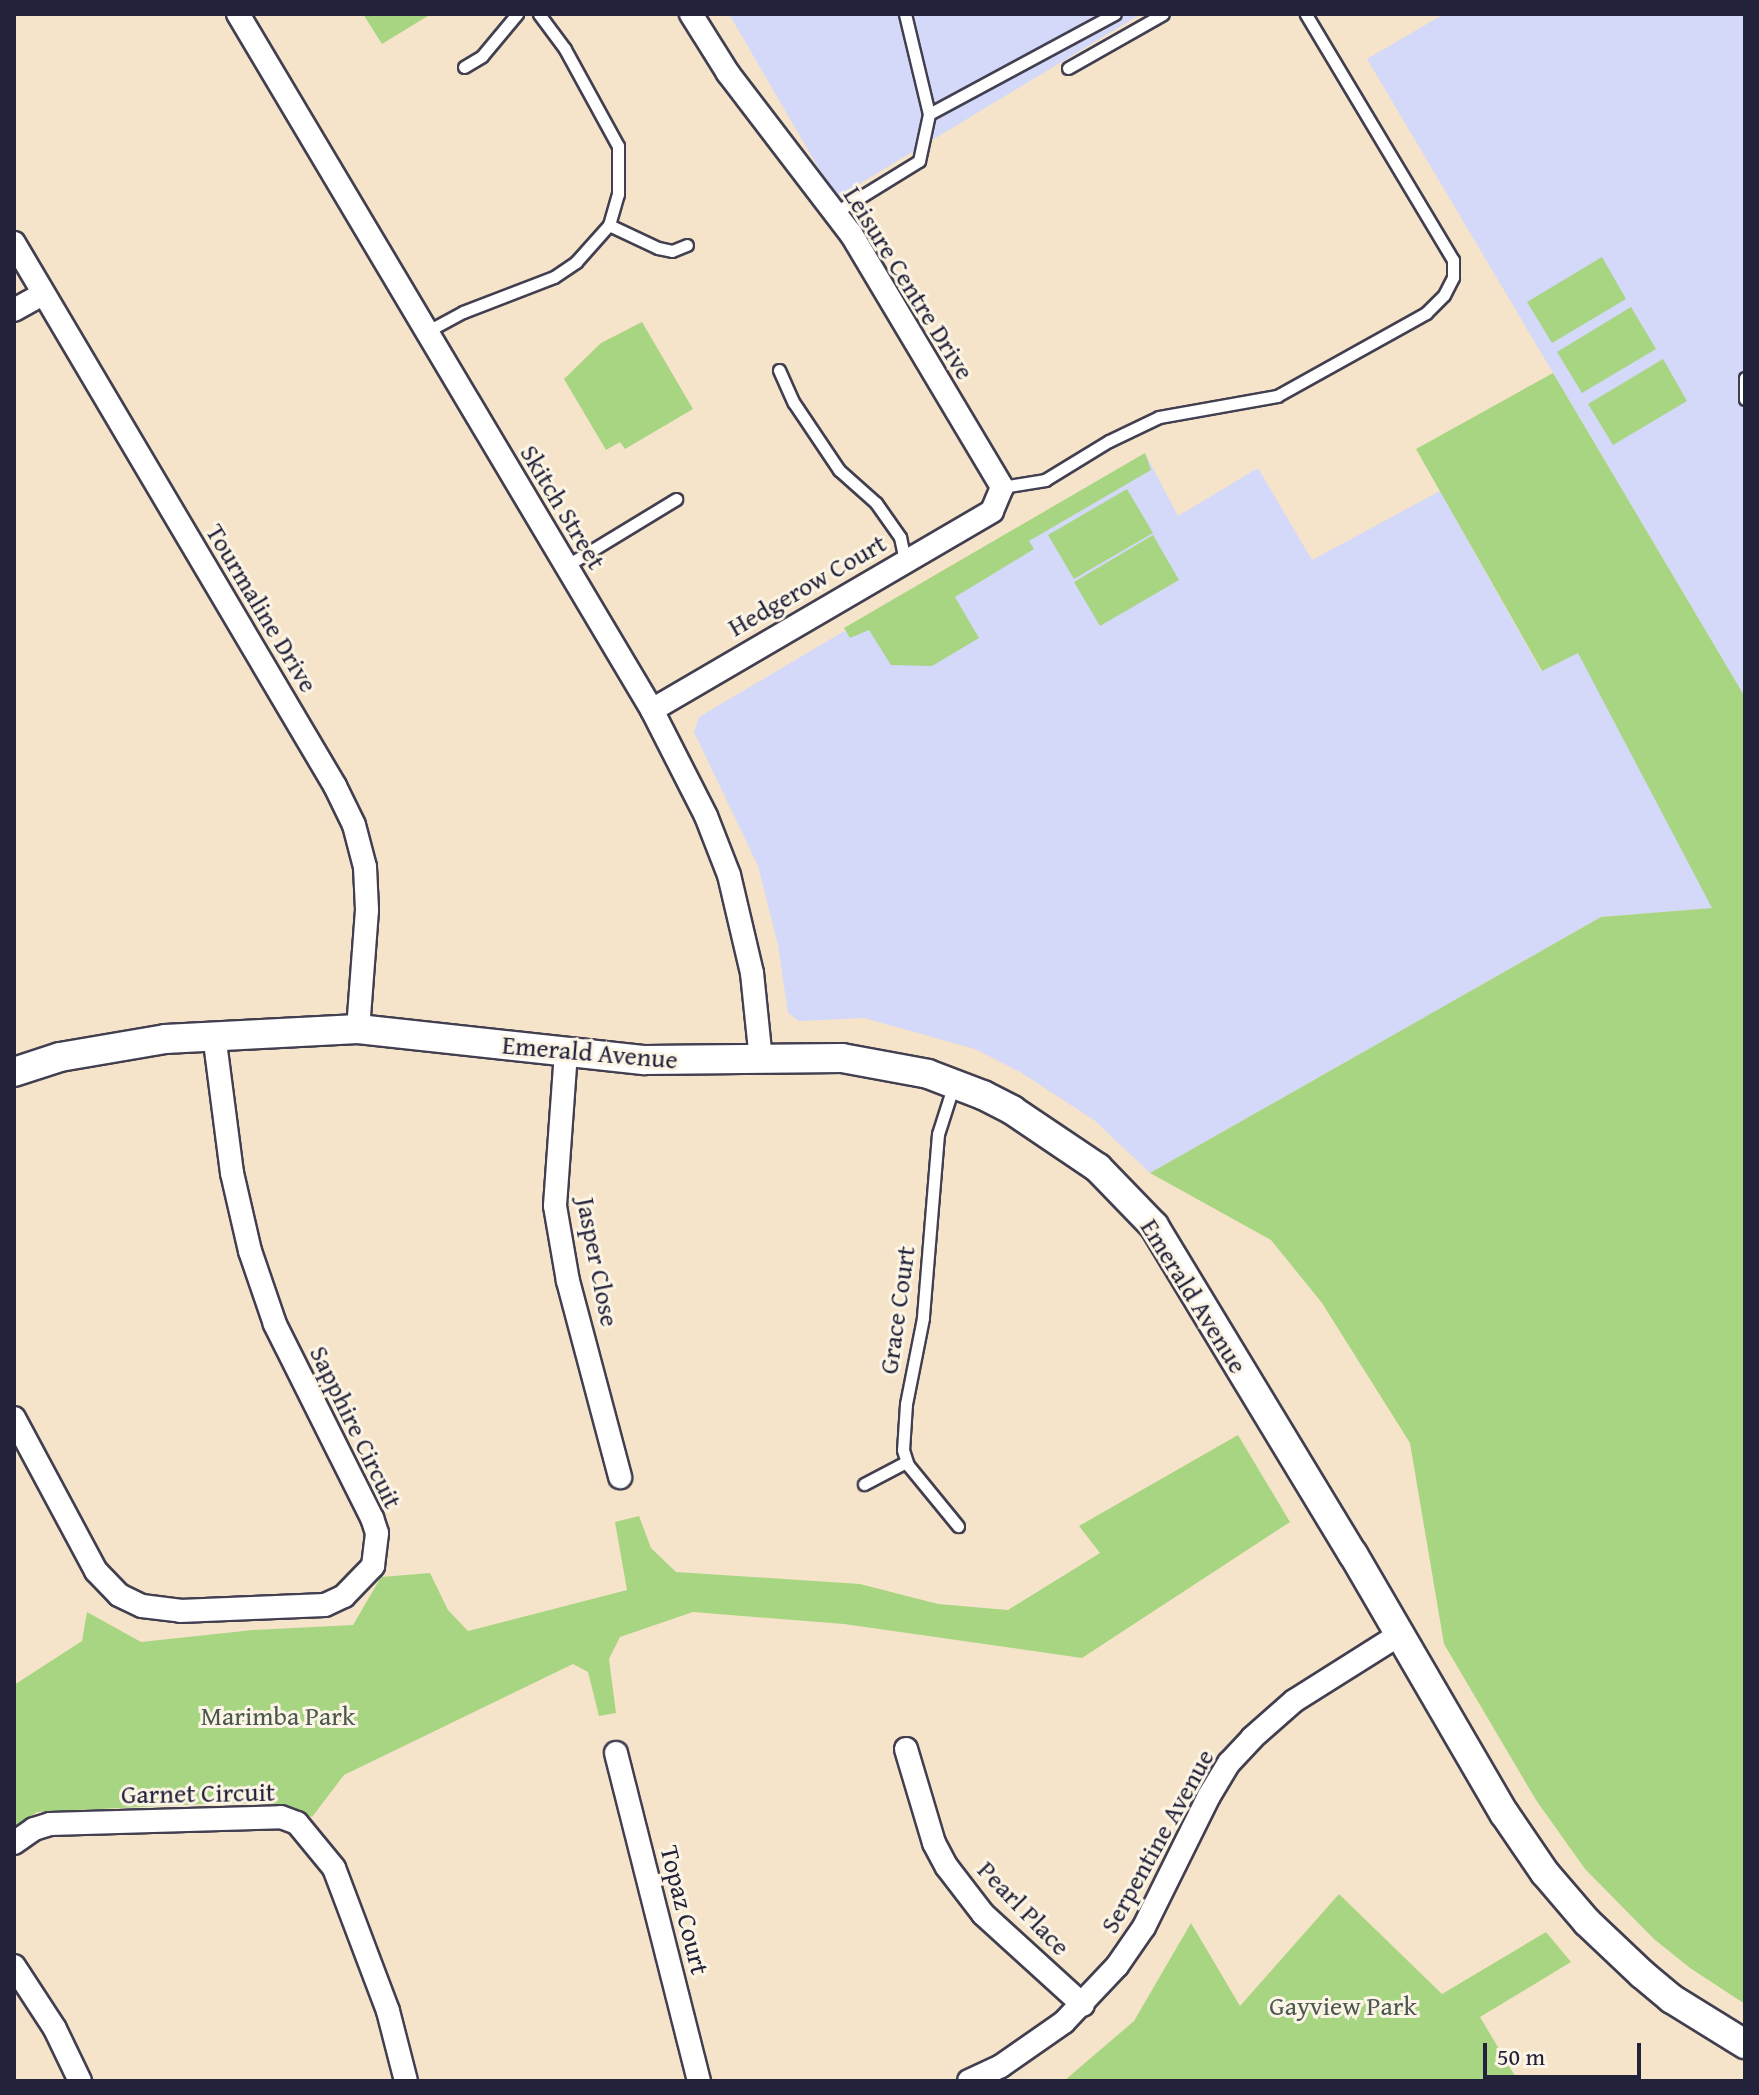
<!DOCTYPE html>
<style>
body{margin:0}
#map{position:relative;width:1759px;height:2095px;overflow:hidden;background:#f6e4ca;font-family:"Gentium Book Plus",serif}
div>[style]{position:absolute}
.built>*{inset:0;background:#d4d8f9}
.green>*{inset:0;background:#a8d582}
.roads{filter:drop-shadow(2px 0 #423f50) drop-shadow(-2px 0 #423f50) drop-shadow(0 2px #423f50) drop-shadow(0 -2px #423f50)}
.service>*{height:11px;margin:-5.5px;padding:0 5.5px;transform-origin:5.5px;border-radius:5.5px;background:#fff}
.minor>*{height:22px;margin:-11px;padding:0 11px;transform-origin:11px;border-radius:11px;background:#fff}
.tertiary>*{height:28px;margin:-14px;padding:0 14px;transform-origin:14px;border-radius:14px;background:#fff}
span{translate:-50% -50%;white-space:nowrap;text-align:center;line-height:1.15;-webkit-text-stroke:6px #fcf5e5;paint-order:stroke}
.street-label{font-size:26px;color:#22223b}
.park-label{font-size:26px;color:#4a5850}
.frame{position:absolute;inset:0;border:16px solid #22223b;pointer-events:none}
.scale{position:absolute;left:1483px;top:2043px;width:158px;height:36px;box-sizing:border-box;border:4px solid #22223b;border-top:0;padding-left:10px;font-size:24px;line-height:28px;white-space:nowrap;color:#22223b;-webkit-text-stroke:6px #fcf5e5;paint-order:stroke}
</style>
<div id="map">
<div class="built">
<div style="clip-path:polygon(729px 14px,1141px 14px,836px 198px)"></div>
<div style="clip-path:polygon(1444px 14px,1745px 14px,1745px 697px,1367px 59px)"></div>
<div style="clip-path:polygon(1145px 453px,1178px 516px,1258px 468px,1312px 560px,1440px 491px,1541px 671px,1578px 652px,1713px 908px,1601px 917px,1150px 1173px,1094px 1120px,1020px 1072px,975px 1049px,864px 1018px,799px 1021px,788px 1013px,778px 945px,758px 866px,694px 732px,699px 717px)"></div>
</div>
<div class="green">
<div style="clip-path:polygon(363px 14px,431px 14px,382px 44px)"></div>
<div style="clip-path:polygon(1602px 257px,1626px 299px,1552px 343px,1527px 302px)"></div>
<div style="clip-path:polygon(1631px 307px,1656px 349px,1582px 393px,1557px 352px)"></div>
<div style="clip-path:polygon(642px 322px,693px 409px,625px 449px,620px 442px,606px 450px,564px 379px,601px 343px)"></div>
<div style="clip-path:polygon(1663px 359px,1687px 401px,1613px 445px,1588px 404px)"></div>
<div style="clip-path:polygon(1553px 373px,1745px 697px,1745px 2004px,1690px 1968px,1654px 1939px,1585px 1869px,1536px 1800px,1444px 1644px,1410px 1443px,1322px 1303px,1271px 1240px,1150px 1173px,1601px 917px,1712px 908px,1578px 653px,1542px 671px,1416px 449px)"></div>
<div style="clip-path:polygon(1145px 453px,1151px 470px,1029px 541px,1034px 549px,955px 597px,979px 638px,932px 666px,891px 665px,869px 630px,850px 638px,844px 628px)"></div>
<div style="clip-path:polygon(1127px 489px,1153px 533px,1074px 579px,1048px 535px)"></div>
<div style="clip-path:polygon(1153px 535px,1179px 580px,1100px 626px,1074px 582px)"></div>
<div style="clip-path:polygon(1238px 1435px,1290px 1522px,1082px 1658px,844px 1624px,693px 1612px,620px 1637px,609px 1659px,616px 1713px,599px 1716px,588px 1672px,573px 1664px,344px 1775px,312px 1817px,280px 1804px,224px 1803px,37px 1812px,14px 1827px,14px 1685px,82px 1641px,87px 1612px,141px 1642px,253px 1630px,353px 1625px,381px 1577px,430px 1573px,448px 1610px,468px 1631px,627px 1590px,615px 1522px,639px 1516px,651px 1548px,676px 1572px,860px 1584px,938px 1604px,1008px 1610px,1100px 1553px,1079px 1526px)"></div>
<div style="clip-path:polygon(1339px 1894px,1442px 1994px,1546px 1932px,1571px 1962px,1480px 2017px,1518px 2081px,1064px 2081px,1134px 2021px,1191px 1923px,1240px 2006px)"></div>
</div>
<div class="roads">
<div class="service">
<div style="left:464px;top:67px;width:21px;rotate:-31deg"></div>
<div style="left:482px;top:56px;width:55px;rotate:-50.2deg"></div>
<div style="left:1068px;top:68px;width:109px;rotate:-29.6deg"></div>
<div style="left:929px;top:114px;width:211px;rotate:-28.3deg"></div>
<div style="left:836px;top:212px;width:97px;rotate:-31.6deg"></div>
<div style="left:919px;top:161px;width:48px;rotate:-78deg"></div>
<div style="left:929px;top:114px;width:103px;rotate:-103.5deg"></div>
<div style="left:609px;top:225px;width:54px;rotate:25.1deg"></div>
<div style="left:658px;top:248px;width:14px;rotate:12deg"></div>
<div style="left:672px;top:251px;width:16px;rotate:-22deg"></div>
<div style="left:426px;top:332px;width:42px;rotate:-28.4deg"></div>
<div style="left:463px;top:312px;width:97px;rotate:-21deg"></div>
<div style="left:554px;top:277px;width:27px;rotate:-34deg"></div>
<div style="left:576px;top:262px;width:50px;rotate:-48.3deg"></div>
<div style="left:609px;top:225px;width:32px;rotate:-74deg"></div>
<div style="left:618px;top:194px;width:48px;rotate:-90deg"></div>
<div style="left:618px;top:146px;width:111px;rotate:-118.7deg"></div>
<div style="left:565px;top:49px;width:44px;rotate:-126.6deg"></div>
<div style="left:779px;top:370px;width:36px;rotate:66deg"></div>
<div style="left:794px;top:403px;width:81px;rotate:56.1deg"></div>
<div style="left:839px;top:470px;width:50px;rotate:41.7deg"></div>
<div style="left:876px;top:503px;width:42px;rotate:54.8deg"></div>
<div style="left:900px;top:537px;width:24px;rotate:78deg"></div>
<div style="left:1745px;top:378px;width:21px;rotate:90deg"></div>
<div style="left:1002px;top:487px;width:44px;rotate:-9.2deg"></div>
<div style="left:1045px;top:480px;width:75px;rotate:-31.4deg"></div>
<div style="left:1109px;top:441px;width:55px;rotate:-25.6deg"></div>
<div style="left:1159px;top:417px;width:120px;rotate:-10.1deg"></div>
<div style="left:1277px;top:396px;width:171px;rotate:-29.1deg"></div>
<div style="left:1426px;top:313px;width:25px;rotate:-45deg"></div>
<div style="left:1444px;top:295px;width:20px;rotate:-63deg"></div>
<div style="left:1453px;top:277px;width:17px;rotate:-90deg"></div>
<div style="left:1453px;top:260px;width:287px;rotate:-120.9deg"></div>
<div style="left:566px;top:566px;width:129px;rotate:-31.3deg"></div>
<div style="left:954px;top:1084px;width:52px;rotate:107.7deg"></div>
<div style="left:938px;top:1134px;width:185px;rotate:94.7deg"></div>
<div style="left:923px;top:1318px;width:88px;rotate:101.2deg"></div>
<div style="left:906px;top:1404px;width:46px;rotate:93.7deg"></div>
<div style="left:903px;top:1450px;width:16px;rotate:72deg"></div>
<div style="left:908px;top:1465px;width:79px;rotate:50.7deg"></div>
<div style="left:864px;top:1484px;width:47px;rotate:-27.6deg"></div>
</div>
<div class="minor">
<div style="left:238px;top:14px;width:810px;rotate:59.25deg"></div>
<div style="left:652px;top:710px;width:119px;rotate:63deg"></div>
<div style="left:706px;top:816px;width:63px;rotate:68.7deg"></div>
<div style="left:729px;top:875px;width:101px;rotate:76.8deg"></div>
<div style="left:752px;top:973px;width:87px;rotate:84.1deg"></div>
<div style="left:14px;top:243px;width:631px;rotate:59.41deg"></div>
<div style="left:335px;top:786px;width:43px;rotate:64deg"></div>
<div style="left:354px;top:825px;width:43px;rotate:75.3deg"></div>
<div style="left:365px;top:867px;width:43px;rotate:87.3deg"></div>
<div style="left:367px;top:910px;width:119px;rotate:94.3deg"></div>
<div style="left:14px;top:310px;width:33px;rotate:-29deg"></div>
<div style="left:652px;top:710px;width:394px;rotate:-30.3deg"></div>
<div style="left:992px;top:511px;width:26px;rotate:-67deg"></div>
<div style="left:1002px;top:487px;width:295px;rotate:-120.8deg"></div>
<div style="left:851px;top:234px;width:203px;rotate:-127.4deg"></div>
<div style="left:728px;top:73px;width:70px;rotate:-122.1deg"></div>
<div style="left:566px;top:1052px;width:154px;rotate:94.1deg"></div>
<div style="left:555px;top:1206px;width:76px;rotate:80.2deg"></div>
<div style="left:568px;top:1281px;width:203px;rotate:75.1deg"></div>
<div style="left:14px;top:1418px;width:174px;rotate:61.8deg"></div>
<div style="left:96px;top:1571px;width:33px;rotate:46deg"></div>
<div style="left:119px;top:1595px;width:25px;rotate:26deg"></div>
<div style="left:142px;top:1606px;width:38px;rotate:7deg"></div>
<div style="left:180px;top:1611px;width:145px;rotate:-2.4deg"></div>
<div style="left:325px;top:1605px;width:21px;rotate:-25deg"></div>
<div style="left:344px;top:1596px;width:42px;rotate:-46deg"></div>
<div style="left:373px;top:1566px;width:33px;rotate:-83deg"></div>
<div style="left:377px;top:1533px;width:16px;rotate:-108deg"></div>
<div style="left:372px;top:1518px;width:217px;rotate:-116.6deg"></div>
<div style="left:275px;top:1324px;width:77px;rotate:-108.9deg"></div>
<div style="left:250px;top:1251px;width:80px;rotate:-103deg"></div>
<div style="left:232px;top:1173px;width:140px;rotate:-97.4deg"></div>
<div style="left:906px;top:1749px;width:98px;rotate:73.4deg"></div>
<div style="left:934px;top:1843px;width:27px;rotate:62deg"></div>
<div style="left:947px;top:1867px;width:59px;rotate:52.5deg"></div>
<div style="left:983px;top:1914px;width:135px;rotate:42.3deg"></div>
<div style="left:616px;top:1753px;width:338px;rotate:75.8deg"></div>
<div style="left:14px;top:1843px;width:24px;rotate:-35deg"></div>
<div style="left:34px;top:1829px;width:17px;rotate:-17deg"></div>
<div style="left:50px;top:1824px;width:231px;rotate:-1.7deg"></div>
<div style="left:281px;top:1817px;width:17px;rotate:21deg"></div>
<div style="left:297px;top:1823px;width:58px;rotate:50.6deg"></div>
<div style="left:334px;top:1868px;width:153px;rotate:69.3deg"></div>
<div style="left:388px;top:2011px;width:72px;rotate:75.6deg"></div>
<div style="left:14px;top:1966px;width:75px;rotate:56.9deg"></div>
<div style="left:55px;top:2029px;width:58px;rotate:64.3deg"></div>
<div style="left:969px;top:2081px;width:35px;rotate:-25deg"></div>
<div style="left:1001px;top:2066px;width:77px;rotate:-34.9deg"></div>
<div style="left:1064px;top:2022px;width:77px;rotate:-46.6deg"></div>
<div style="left:1117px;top:1966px;width:47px;rotate:-55.3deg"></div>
<div style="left:1144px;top:1927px;width:146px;rotate:-63.6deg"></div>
<div style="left:1209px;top:1796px;width:39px;rotate:-59deg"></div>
<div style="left:1229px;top:1763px;width:34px;rotate:-47deg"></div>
<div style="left:1252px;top:1738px;width:56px;rotate:-41.4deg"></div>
<div style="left:1294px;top:1701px;width:124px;rotate:-32.2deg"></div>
</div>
<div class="tertiary">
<div style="left:14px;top:1072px;width:48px;rotate:-18.1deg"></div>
<div style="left:60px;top:1057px;width:107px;rotate:-9.7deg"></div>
<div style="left:165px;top:1039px;width:193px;rotate:-3deg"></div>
<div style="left:358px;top:1029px;width:289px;rotate:6.2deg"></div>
<div style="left:645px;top:1060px;width:197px;rotate:-0.6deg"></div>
<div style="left:842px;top:1058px;width:87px;rotate:10.5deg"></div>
<div style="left:928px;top:1074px;width:59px;rotate:20.9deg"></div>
<div style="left:983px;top:1095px;width:33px;rotate:27deg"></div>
<div style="left:1012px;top:1110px;width:104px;rotate:34deg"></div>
<div style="left:1098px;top:1168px;width:81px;rotate:46deg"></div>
<div style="left:1154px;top:1226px;width:384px;rotate:58.8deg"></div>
<div style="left:1353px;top:1554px;width:300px;rotate:59.8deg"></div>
<div style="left:1504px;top:1813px;width:73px;rotate:55.7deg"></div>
<div style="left:1545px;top:1873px;width:65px;rotate:49.4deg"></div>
<div style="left:1587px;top:1922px;width:76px;rotate:43.4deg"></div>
<div style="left:1642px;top:1974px;width:39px;rotate:40deg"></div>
<div style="left:1672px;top:1999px;width:86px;rotate:31.7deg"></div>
</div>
</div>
<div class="street-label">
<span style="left:909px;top:283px;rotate:58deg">Leisure Centre Drive</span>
<span style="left:563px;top:507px;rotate:59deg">Skitch Street</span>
<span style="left:807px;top:585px;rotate:-30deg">Hedgerow Court</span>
<span style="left:262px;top:608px;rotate:59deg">Tourmaline Drive</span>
<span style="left:590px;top:1052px;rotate:5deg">Emerald Avenue</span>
<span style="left:598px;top:1262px;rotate:79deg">Jasper Close</span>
<span style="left:1194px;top:1296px;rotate:58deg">Emerald Avenue</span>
<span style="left:897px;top:1310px;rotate:-82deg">Grace Court</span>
<span style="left:356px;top:1427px;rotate:64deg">Sapphire Circuit</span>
<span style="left:198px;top:1793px;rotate:-1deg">Garnet Circuit</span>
<span style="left:1157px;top:1841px;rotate:-61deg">Serpentine Avenue</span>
<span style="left:1024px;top:1908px;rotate:46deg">Pearl Place</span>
<span style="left:685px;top:1910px;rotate:76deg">Topaz Court</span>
</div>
<div class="park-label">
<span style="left:278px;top:1716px">Marimba Park</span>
<span style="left:1343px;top:2006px">Gayview Park</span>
</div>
<div class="frame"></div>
<div class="scale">50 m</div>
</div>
